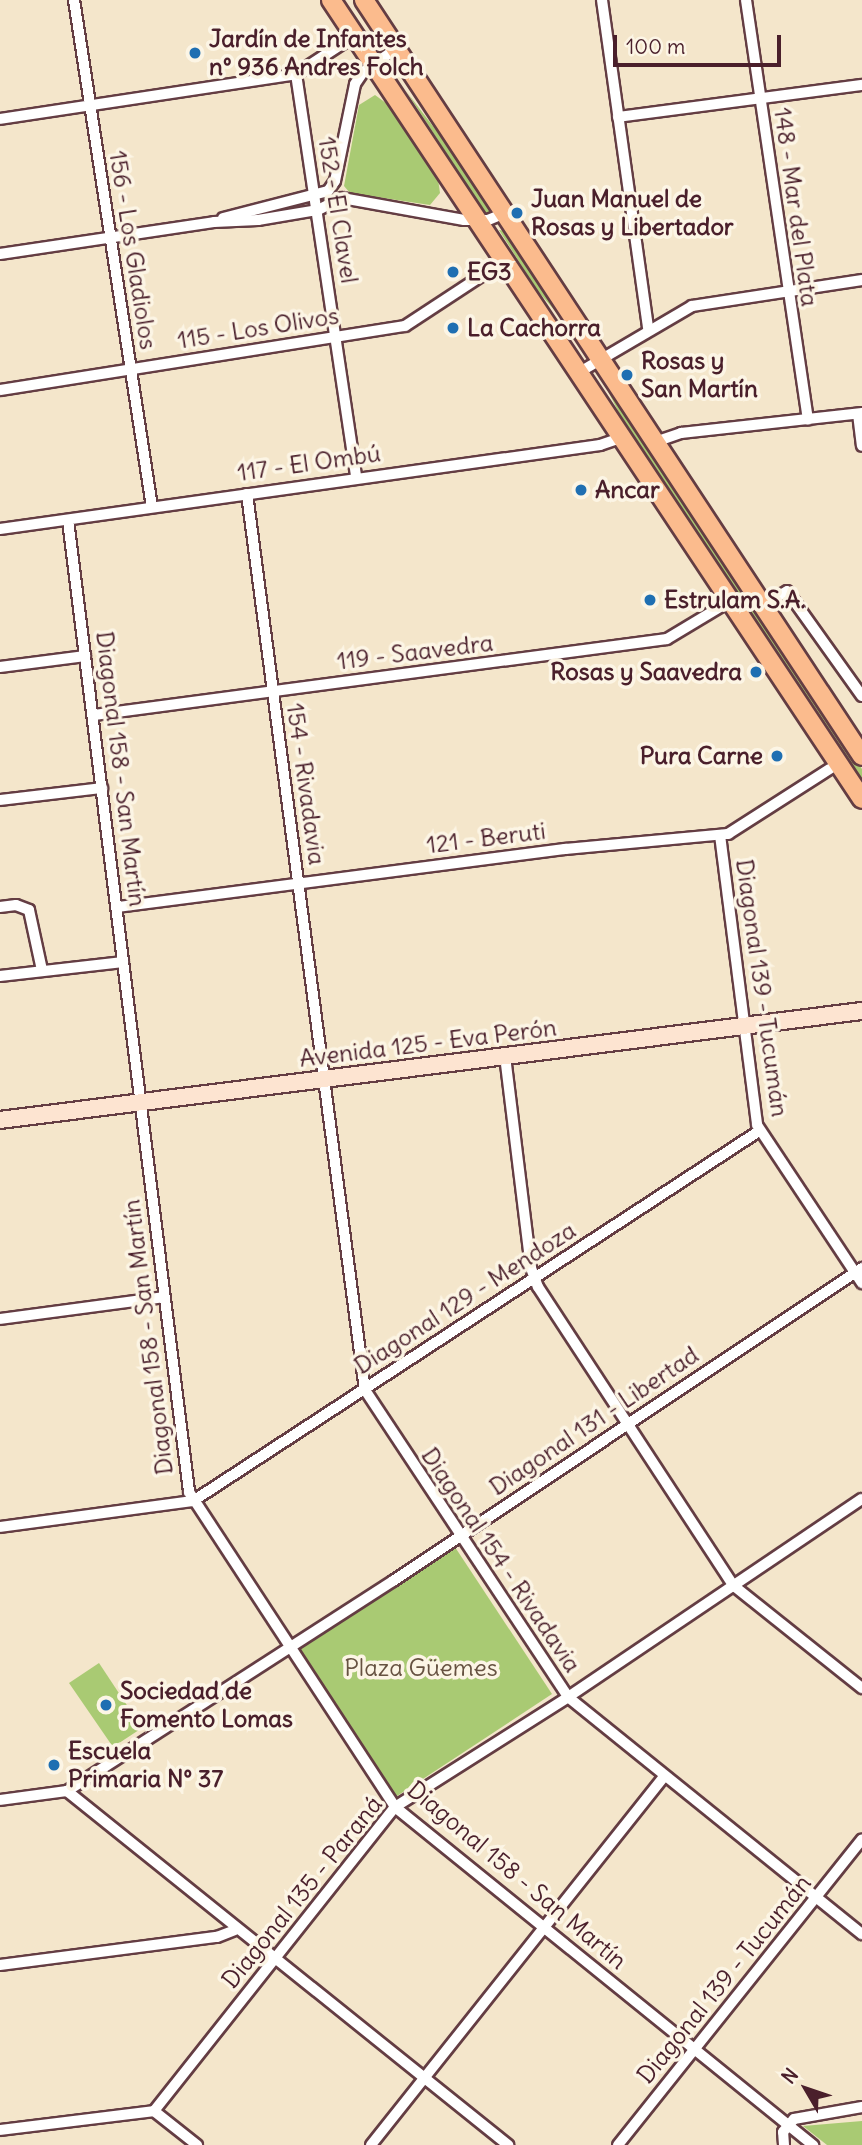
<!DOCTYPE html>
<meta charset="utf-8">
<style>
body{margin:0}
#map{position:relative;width:862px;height:2145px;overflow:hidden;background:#f4e6cb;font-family:Delius,sans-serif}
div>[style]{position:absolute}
.green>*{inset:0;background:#a9ca73}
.roads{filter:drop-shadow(2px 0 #643d43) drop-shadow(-2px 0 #643d43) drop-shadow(0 2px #643d43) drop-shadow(0 -2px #643d43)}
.street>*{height:10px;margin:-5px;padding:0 5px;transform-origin:5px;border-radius:5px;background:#fff}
.secondary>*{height:16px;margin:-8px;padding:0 8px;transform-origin:8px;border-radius:8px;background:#fde4d1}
.primary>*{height:18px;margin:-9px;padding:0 9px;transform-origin:9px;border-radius:9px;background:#fbbb8d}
.dots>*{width:19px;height:19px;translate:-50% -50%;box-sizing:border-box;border:4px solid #fcf5e5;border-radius:50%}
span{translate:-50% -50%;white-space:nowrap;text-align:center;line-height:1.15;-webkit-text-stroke:7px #fcf5e5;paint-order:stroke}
.poi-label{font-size:24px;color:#4a1f2b;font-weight:700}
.left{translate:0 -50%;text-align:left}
.right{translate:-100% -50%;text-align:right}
.street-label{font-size:24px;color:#4a1f2b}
.park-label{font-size:24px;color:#665241}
.north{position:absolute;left:771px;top:2054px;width:70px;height:70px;-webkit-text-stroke:5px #fcf5e5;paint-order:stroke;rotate:309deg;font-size:19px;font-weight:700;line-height:28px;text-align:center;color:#4a1f2b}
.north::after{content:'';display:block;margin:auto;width:24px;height:32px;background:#4a1f2b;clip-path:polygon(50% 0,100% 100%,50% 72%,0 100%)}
.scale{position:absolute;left:613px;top:35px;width:168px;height:32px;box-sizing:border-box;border:4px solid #4a1f2b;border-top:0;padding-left:9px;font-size:21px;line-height:24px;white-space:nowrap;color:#4a1f2b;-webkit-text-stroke:5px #fcf5e5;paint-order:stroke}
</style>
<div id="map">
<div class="green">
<div style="clip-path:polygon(406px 91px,468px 172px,495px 212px,486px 214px)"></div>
<div style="clip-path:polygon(375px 95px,390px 106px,438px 179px,440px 193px,430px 205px,350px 193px,344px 186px,359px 105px)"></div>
<div style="clip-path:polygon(499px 230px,506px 231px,574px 333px,537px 290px)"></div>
<div style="clip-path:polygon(602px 379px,862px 769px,862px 784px,625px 425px)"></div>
<div style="clip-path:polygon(449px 1538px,552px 1694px,394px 1798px,291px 1642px)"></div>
<div style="clip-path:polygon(99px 1663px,142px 1728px,113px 1747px,69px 1683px)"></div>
<div style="clip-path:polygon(862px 2121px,862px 2145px,827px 2145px,803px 2126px)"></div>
</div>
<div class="roads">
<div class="street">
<div style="left:74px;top:0;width:513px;rotate:81.25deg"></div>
<div style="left:602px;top:0;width:332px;rotate:82deg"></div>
<div style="left:746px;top:0;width:424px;rotate:81.6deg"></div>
<div style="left:296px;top:74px;width:407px;rotate:81.5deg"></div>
<div style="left:618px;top:117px;width:246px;rotate:-7.5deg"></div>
<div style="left:0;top:119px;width:299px;rotate:-8.6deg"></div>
<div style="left:296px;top:74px;width:69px;rotate:-33.2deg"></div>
<div style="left:223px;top:218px;width:108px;rotate:-14.4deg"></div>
<div style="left:328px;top:191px;width:12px;rotate:-55deg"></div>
<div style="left:335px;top:181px;width:99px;rotate:-78.3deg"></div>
<div style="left:355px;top:84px;width:14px;rotate:-56deg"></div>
<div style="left:363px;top:72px;width:42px;rotate:-35.2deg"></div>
<div style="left:0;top:254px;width:216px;rotate:-8.5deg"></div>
<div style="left:214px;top:222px;width:44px;rotate:-2.6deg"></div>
<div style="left:258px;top:220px;width:61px;rotate:-9.5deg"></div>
<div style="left:318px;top:210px;width:27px;rotate:-27deg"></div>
<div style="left:342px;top:198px;width:124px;rotate:10.2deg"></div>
<div style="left:464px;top:220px;width:24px"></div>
<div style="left:488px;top:220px;width:18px;rotate:-22deg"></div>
<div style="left:578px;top:373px;width:132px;rotate:-30.4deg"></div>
<div style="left:692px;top:306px;width:172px;rotate:-8.7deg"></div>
<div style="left:0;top:390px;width:410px;rotate:-9deg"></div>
<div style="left:405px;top:326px;width:118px;rotate:-33.3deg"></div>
<div style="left:858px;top:414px;width:32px;rotate:83deg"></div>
<div style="left:655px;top:442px;width:28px;rotate:-19deg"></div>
<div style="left:681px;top:433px;width:182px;rotate:-6.3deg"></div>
<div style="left:247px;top:494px;width:904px;rotate:82.5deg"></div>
<div style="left:365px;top:1390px;width:368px;rotate:56.5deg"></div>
<div style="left:568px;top:1697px;width:378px;rotate:38.9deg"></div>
<div style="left:68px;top:520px;width:980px;rotate:82.9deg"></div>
<div style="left:189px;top:1492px;width:376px;rotate:56.8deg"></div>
<div style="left:395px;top:1807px;width:538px;rotate:38.96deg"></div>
<div style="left:0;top:529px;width:606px;rotate:-7.97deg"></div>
<div style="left:600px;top:445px;width:24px;rotate:-19deg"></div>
<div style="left:763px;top:604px;width:27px;rotate:-28deg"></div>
<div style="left:787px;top:591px;width:129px;rotate:54.5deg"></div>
<div style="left:0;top:667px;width:86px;rotate:-7.4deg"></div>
<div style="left:94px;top:715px;width:578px;rotate:-7.56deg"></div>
<div style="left:667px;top:639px;width:74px;rotate:-31.1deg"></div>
<div style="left:0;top:800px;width:103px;rotate:-6.7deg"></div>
<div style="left:720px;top:835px;width:292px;rotate:82.7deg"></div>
<div style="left:757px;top:1125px;width:190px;rotate:56.4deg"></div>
<div style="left:0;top:907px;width:16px;rotate:-7deg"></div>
<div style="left:16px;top:905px;width:14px;rotate:21deg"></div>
<div style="left:29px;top:910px;width:61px;rotate:77.8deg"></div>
<div style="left:118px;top:907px;width:451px;rotate:-7.4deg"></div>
<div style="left:565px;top:849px;width:164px;rotate:-5.3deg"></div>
<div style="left:728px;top:834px;width:132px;rotate:-32.6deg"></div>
<div style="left:0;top:976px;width:124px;rotate:-6.5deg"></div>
<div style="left:505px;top:1056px;width:214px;rotate:83deg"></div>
<div style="left:531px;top:1268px;width:20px;rotate:70deg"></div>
<div style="left:538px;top:1287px;width:358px;rotate:56.8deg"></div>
<div style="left:734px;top:1586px;width:164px;rotate:38.6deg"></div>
<div style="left:0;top:1319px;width:165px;rotate:-7.6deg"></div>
<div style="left:0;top:1527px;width:195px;rotate:-7.7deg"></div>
<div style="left:193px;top:1501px;width:676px;rotate:-33.17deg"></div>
<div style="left:67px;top:1791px;width:566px;rotate:38.75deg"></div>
<div style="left:0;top:1800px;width:68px;rotate:-7.7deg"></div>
<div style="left:67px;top:1791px;width:388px;rotate:-32.8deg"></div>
<div style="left:393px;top:1581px;width:564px;rotate:-33.72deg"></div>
<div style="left:0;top:1965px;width:219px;rotate:-7.4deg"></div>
<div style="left:217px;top:1937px;width:19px;rotate:-21deg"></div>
<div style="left:154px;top:2111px;width:388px;rotate:-51.6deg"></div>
<div style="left:395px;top:1807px;width:205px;rotate:-32.4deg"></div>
<div style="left:568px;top:1697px;width:354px;rotate:-34deg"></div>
<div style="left:154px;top:2111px;width:55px;rotate:38.3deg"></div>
<div style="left:0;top:2130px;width:155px;rotate:-7deg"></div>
<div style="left:371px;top:2145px;width:470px;rotate:-51.5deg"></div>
<div style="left:618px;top:2145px;width:391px;rotate:-51.4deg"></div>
<div style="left:784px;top:2145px;width:13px;rotate:-94deg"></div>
<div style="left:783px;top:2132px;width:17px;rotate:-50deg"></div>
<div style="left:794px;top:2119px;width:69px;rotate:-10deg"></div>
</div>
<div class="secondary">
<div style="left:0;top:1120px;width:869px;rotate:-7.21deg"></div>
</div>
<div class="primary">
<div style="left:331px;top:0;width:959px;rotate:56.39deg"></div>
<div style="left:364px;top:0;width:905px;rotate:56.63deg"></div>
</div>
</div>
<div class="dots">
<div style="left:195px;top:53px;background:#1f6fb2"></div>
<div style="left:517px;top:213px;background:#1f6fb2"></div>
<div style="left:453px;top:272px;background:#1f6fb2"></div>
<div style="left:453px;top:328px;background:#1f6fb2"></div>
<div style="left:627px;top:375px;background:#1f6fb2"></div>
<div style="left:581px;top:490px;background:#1f6fb2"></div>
<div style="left:650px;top:600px;background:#1f6fb2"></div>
<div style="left:756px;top:672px;background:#1f6fb2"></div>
<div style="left:777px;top:756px;background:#1f6fb2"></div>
<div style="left:106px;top:1705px;background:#1f6fb2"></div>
<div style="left:54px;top:1765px;background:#1f6fb2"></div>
</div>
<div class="poi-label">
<span class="left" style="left:209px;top:53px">Jardín de Infantes<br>nº 936 Andres Folch</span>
<span class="left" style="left:531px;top:213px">Juan Manuel de<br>Rosas y Libertador</span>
<span class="left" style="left:467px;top:272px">EG3</span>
<span class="left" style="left:467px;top:328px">La Cachorra</span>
<span class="left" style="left:641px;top:375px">Rosas y<br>San Martín</span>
<span class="left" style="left:595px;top:490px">Ancar</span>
<span class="left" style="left:664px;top:600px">Estrulam S.A.</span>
<span class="right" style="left:742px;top:672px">Rosas y Saavedra</span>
<span class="right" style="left:763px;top:756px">Pura Carne</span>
<span class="left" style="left:120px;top:1705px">Sociedad de<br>Fomento Lomas</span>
<span class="left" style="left:68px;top:1765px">Escuela<br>Primaria Nº 37</span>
</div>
<div class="street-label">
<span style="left:796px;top:207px;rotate:82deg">148 - Mar del Plata</span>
<span style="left:338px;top:210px;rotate:81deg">152 - El Clavel</span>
<span style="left:133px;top:250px;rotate:81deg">156 - Los Gladiolos</span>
<span style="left:258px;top:328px;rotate:-9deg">115 - Los Olivos</span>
<span style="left:309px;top:463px;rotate:-8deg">117 - El Ombú</span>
<span style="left:415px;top:652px;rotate:-7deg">119 - Saavedra</span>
<span style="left:121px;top:769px;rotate:83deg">Diagonal 158 - San Martín</span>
<span style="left:306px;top:784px;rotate:82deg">154 - Rivadavia</span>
<span style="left:486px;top:838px;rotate:-7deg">121 - Beruti</span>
<span style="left:762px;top:988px;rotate:82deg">Diagonal 139 - Tucumán</span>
<span style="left:428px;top:1043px;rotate:-7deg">Avenida 125 - Eva Perón</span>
<span style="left:465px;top:1298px;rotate:-33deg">Diagonal 129 - Mendoza</span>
<span style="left:148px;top:1337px;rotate:-97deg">Diagonal 158 - San Martín</span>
<span style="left:594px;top:1421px;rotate:-34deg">Diagonal 131 - Libertad</span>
<span style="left:501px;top:1560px;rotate:56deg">Diagonal 154 - Rivadavia</span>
<span style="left:517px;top:1875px;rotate:40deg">Diagonal 158 - San Martín</span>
<span style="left:302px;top:1892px;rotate:-51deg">Diagonal 135 - Paraná</span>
<span style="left:724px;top:1979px;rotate:-51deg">Diagonal 139 - Tucumán</span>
</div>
<div class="park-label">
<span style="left:421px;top:1668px">Plaza Güemes</span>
</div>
<div class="north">N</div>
<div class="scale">100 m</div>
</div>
